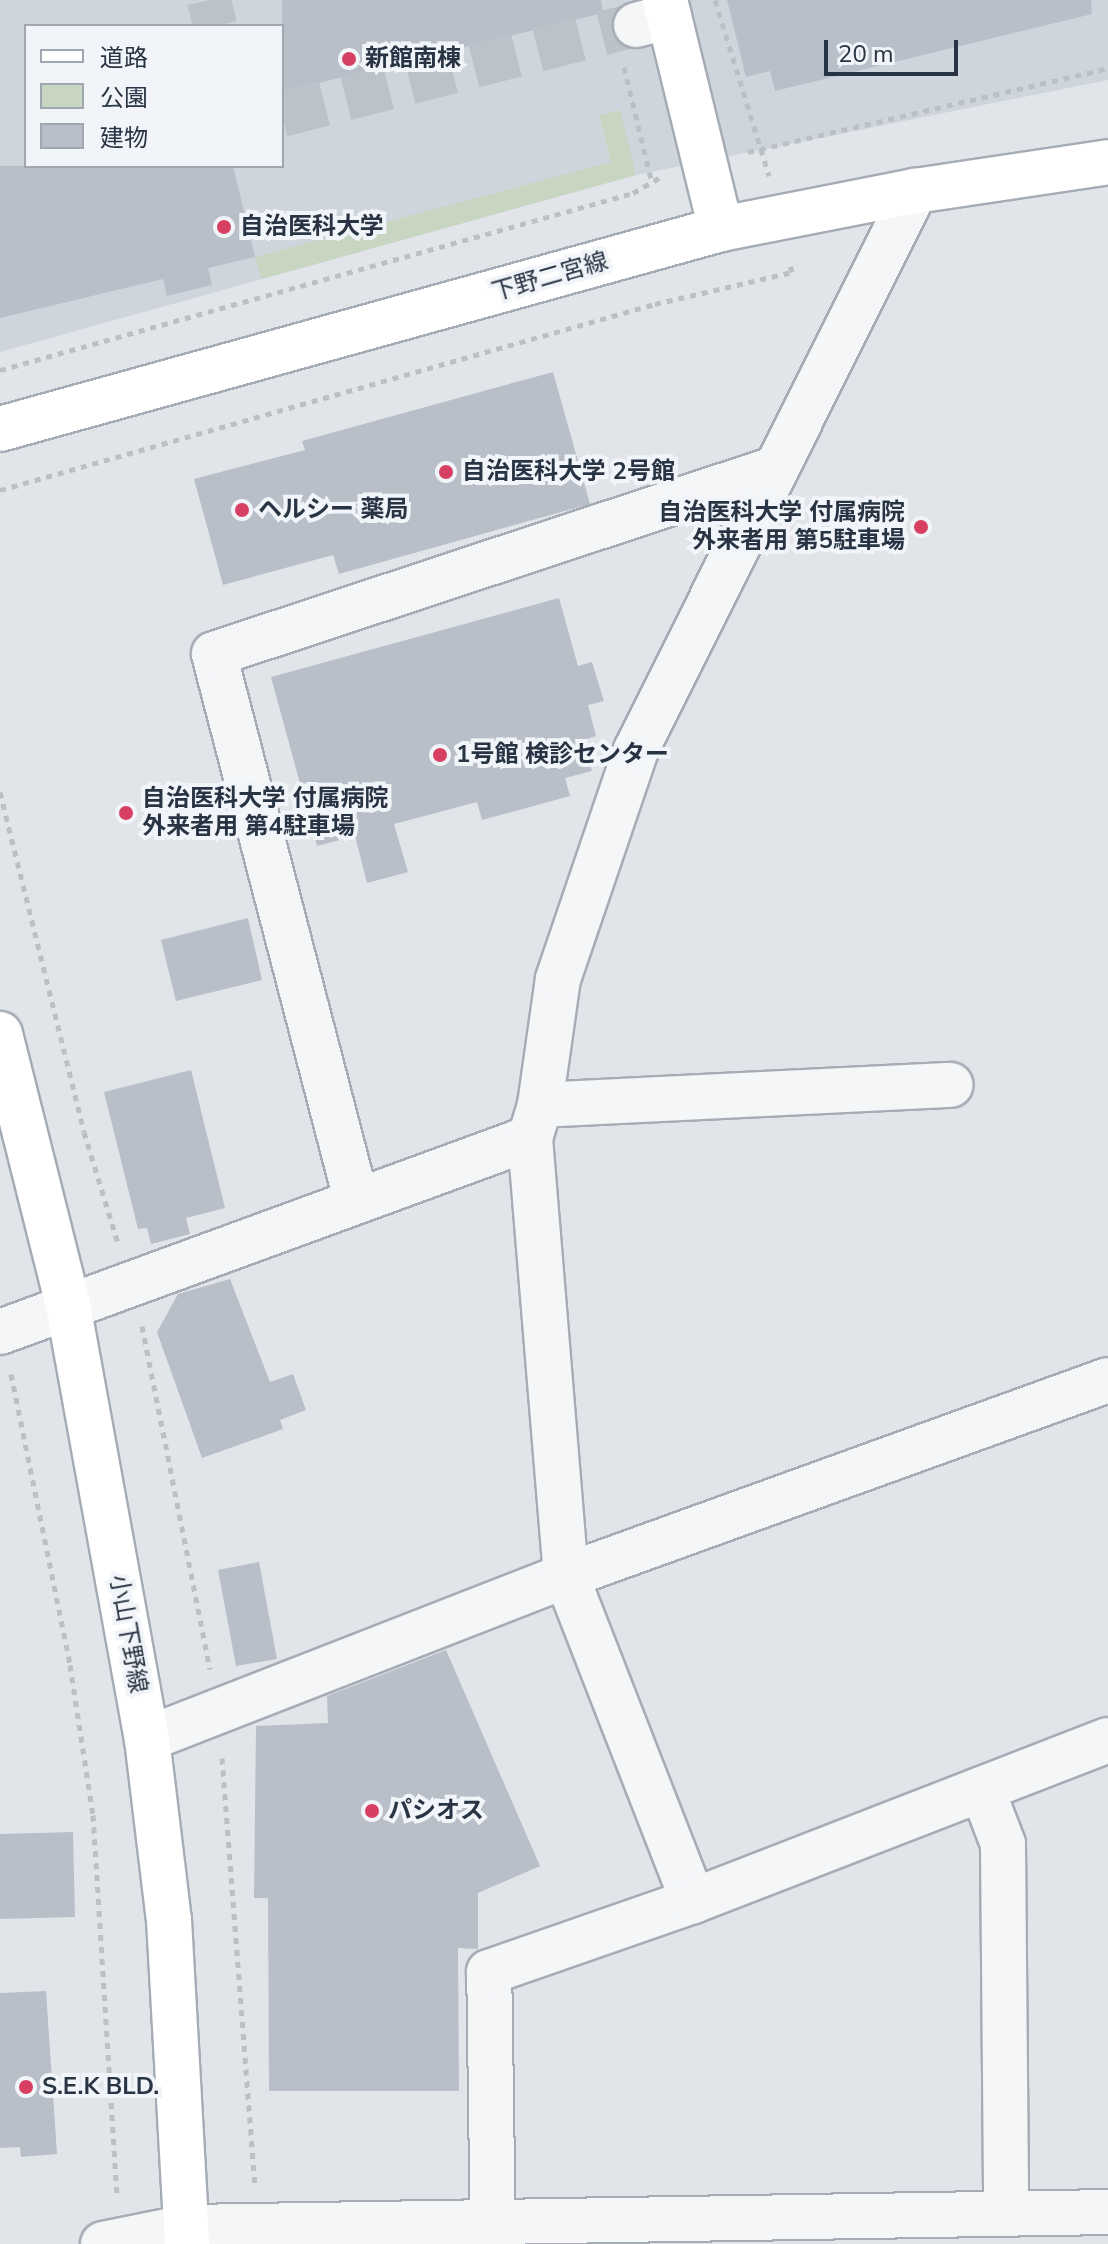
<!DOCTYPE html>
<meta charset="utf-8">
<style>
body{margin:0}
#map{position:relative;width:1108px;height:2244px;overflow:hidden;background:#e1e5ea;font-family:"Nunito Sans","Noto Sans JP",sans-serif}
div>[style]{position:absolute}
.built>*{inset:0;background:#cfd5dd}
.green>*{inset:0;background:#c8d5c1}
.building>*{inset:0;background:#b8bfc8}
.street-tunnel>*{height:44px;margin-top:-22px;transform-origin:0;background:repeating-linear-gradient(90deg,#bcc2c9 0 44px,transparent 0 66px)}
.path>*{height:5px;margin-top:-2.5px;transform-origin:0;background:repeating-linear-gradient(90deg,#bbc0c5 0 6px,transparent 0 12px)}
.roads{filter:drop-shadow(2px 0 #a6acb5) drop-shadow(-2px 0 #a6acb5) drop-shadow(0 2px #a6acb5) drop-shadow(0 -2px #a6acb5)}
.street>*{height:44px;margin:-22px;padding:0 22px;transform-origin:22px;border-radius:22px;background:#f4f6f8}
.secondary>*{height:44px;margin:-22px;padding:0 22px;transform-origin:22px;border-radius:22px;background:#fff}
.dots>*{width:22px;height:22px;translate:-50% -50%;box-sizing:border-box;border:4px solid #f1f4f8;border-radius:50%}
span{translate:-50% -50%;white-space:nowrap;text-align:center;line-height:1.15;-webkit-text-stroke:8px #f1f4f8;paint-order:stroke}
.poi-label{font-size:24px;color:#283443;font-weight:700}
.left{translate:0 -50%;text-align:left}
.right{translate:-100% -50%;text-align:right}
.street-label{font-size:24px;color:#283443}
.legend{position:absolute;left:24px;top:24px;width:260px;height:144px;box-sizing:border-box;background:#f1f4f8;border:2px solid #a1a7b0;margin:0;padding:10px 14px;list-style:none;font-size:24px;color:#283443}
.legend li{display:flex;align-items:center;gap:16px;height:40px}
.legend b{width:40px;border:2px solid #a1a7b0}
.scale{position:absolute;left:824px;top:40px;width:134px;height:36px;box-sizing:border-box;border:4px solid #283443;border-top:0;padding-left:10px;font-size:24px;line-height:28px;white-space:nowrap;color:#283443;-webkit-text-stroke:6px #f1f4f8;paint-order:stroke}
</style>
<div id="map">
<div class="built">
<div style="clip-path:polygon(evenodd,0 0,1108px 0,1108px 80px,636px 175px,0 352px,0 0,26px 26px,282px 26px,282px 166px,26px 166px,26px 26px)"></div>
</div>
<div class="green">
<div style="clip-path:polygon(620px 110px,636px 175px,262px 279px,255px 257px,611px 162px,599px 115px)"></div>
</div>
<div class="building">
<div style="clip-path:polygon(282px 0,601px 0,603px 13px,282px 92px)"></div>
<div style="clip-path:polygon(727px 0,1091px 0,1092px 14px,775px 91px,770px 71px,746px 77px)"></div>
<div style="clip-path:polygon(0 166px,233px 166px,255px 257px,208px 268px,212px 285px,167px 296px,163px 279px,0 318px)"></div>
<div style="clip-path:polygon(553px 372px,590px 504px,339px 574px,333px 555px,223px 585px,194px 479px,305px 450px,302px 441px)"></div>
<div style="clip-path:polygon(559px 598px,578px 666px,592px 662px,604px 701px,588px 705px,596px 736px,584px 740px,592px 771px,565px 778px,570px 796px,482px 820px,477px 802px,394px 824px,408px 872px,367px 883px,355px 836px,317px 846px,271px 677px)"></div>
<div style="clip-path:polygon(248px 918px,262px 980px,176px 1001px,161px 940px)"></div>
<div style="clip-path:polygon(191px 1070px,225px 1208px,186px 1218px,190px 1234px,151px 1244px,147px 1228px,138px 1229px,104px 1092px)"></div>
<div style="clip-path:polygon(230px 1279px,270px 1382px,293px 1374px,306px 1410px,280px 1420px,283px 1429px,202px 1458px,157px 1332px,178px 1294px)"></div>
<div style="clip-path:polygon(259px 1562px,277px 1659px,236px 1666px,218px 1570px)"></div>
<div style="clip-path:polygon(446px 1650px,540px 1866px,478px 1893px,478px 1949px,458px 1948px,459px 2091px,269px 2091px,268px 1898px,254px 1898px,256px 1726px,328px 1723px,327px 1696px)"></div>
<div style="clip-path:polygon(73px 1832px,75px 1917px,0 1919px,0 1834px)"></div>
<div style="clip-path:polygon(46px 1991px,57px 2154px,21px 2157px,20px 2147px,0 2148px,0 1993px)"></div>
</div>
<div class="street-tunnel">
<div style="left:209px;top:0;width:27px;rotate:77deg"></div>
<div style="left:282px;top:115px;width:365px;rotate:-14.3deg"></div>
</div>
<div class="path">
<div style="left:715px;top:0;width:184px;rotate:72.9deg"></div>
<div style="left:624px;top:67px;width:115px;rotate:76.4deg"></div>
<div style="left:748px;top:152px;width:370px;rotate:-13.1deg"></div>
<div style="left:0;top:370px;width:657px;rotate:-15.62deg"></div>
<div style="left:633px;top:193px;width:34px;rotate:-30deg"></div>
<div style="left:0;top:490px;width:681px;rotate:-15.85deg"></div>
<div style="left:655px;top:304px;width:141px;rotate:-13.1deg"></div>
<div style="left:792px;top:272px;width:12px;rotate:-104deg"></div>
<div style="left:0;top:792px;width:350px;rotate:76.1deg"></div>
<div style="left:84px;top:1132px;width:116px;rotate:73deg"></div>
<div style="left:142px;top:1326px;width:350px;rotate:78.8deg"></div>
<div style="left:11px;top:1374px;width:297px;rotate:78.5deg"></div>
<div style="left:70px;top:1665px;width:152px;rotate:81.3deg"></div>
<div style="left:93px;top:1815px;width:382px;rotate:86.4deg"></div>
<div style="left:222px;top:1758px;width:426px;rotate:85.6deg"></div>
</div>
<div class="roads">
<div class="street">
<div style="left:636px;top:25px;width:34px;rotate:-15deg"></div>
<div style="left:540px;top:1105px;width:411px;rotate:-2.8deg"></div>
<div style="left:356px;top:1199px;width:563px;rotate:-104.6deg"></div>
<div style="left:214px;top:654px;width:590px;rotate:-18.28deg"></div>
<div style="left:0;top:1332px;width:564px;rotate:-20.1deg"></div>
<div style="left:147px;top:1739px;width:450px;rotate:-21.3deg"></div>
<div style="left:566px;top:1576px;width:576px;rotate:-19.88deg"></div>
<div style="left:982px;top:1789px;width:59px;rotate:69.1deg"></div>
<div style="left:1003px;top:1844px;width:370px;rotate:89.5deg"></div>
<div style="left:693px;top:1901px;width:349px;rotate:-111.3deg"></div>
<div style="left:566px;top:1576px;width:439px;rotate:-94.7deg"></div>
<div style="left:530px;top:1138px;width:34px;rotate:-73deg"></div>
<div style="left:540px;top:1105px;width:127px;rotate:-81.9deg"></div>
<div style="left:558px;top:979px;width:242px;rotate:-71.2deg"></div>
<div style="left:636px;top:750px;width:625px;rotate:-63.48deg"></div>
<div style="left:103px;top:2244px;width:86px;rotate:-11.4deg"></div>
<div style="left:187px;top:2227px;width:921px;rotate:-0.93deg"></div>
<div style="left:493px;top:2244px;width:272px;rotate:-90.8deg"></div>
<div style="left:489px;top:1972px;width:216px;rotate:-19.2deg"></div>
<div style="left:693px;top:1901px;width:445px;rotate:-21.2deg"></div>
</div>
<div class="secondary">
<div style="left:665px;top:0;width:236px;rotate:76.3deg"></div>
<div style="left:0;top:429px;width:748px;rotate:-15.5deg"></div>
<div style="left:721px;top:229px;width:198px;rotate:-11.1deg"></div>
<div style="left:915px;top:191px;width:195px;rotate:-8.5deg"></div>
<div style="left:0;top:1034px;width:279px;rotate:75.9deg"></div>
<div style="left:68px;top:1305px;width:441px;rotate:79.7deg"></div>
<div style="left:147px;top:1739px;width:182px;rotate:83.1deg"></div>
<div style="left:169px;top:1920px;width:324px;rotate:86.8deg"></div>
</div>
</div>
<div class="dots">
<div style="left:349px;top:59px;background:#d73f63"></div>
<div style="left:224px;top:227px;background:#d73f63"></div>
<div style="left:446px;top:472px;background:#d73f63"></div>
<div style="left:242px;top:510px;background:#d73f63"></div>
<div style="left:921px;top:527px;background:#d73f63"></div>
<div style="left:440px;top:755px;background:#d73f63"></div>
<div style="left:126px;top:813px;background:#d73f63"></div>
<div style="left:372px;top:1811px;background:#d73f63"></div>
<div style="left:26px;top:2087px;background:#d73f63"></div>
</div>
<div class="poi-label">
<span class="left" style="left:365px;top:59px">新館南棟</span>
<span class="left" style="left:240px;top:227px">自治医科大学</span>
<span class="left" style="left:462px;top:472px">自治医科大学 2号館</span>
<span class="left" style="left:258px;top:510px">ヘルシー 薬局</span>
<span class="right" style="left:905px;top:527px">自治医科大学 付属病院<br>外来者用 第5駐車場</span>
<span class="left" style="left:456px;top:755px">1号館 検診センター</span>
<span class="left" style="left:142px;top:813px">自治医科大学 付属病院<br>外来者用 第4駐車場</span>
<span class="left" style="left:388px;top:1811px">パシオス</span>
<span class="left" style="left:42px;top:2087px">S.E.K BLD.</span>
</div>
<div class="street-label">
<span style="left:550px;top:277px;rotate:-16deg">下野二宮線</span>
<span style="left:128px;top:1634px;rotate:80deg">小山下野線</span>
</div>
<ul class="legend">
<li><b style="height:10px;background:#fff"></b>道路</li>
<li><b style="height:22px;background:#c8d5c1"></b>公園</li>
<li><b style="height:22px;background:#b8bfc8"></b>建物</li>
</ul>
<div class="scale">20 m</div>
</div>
